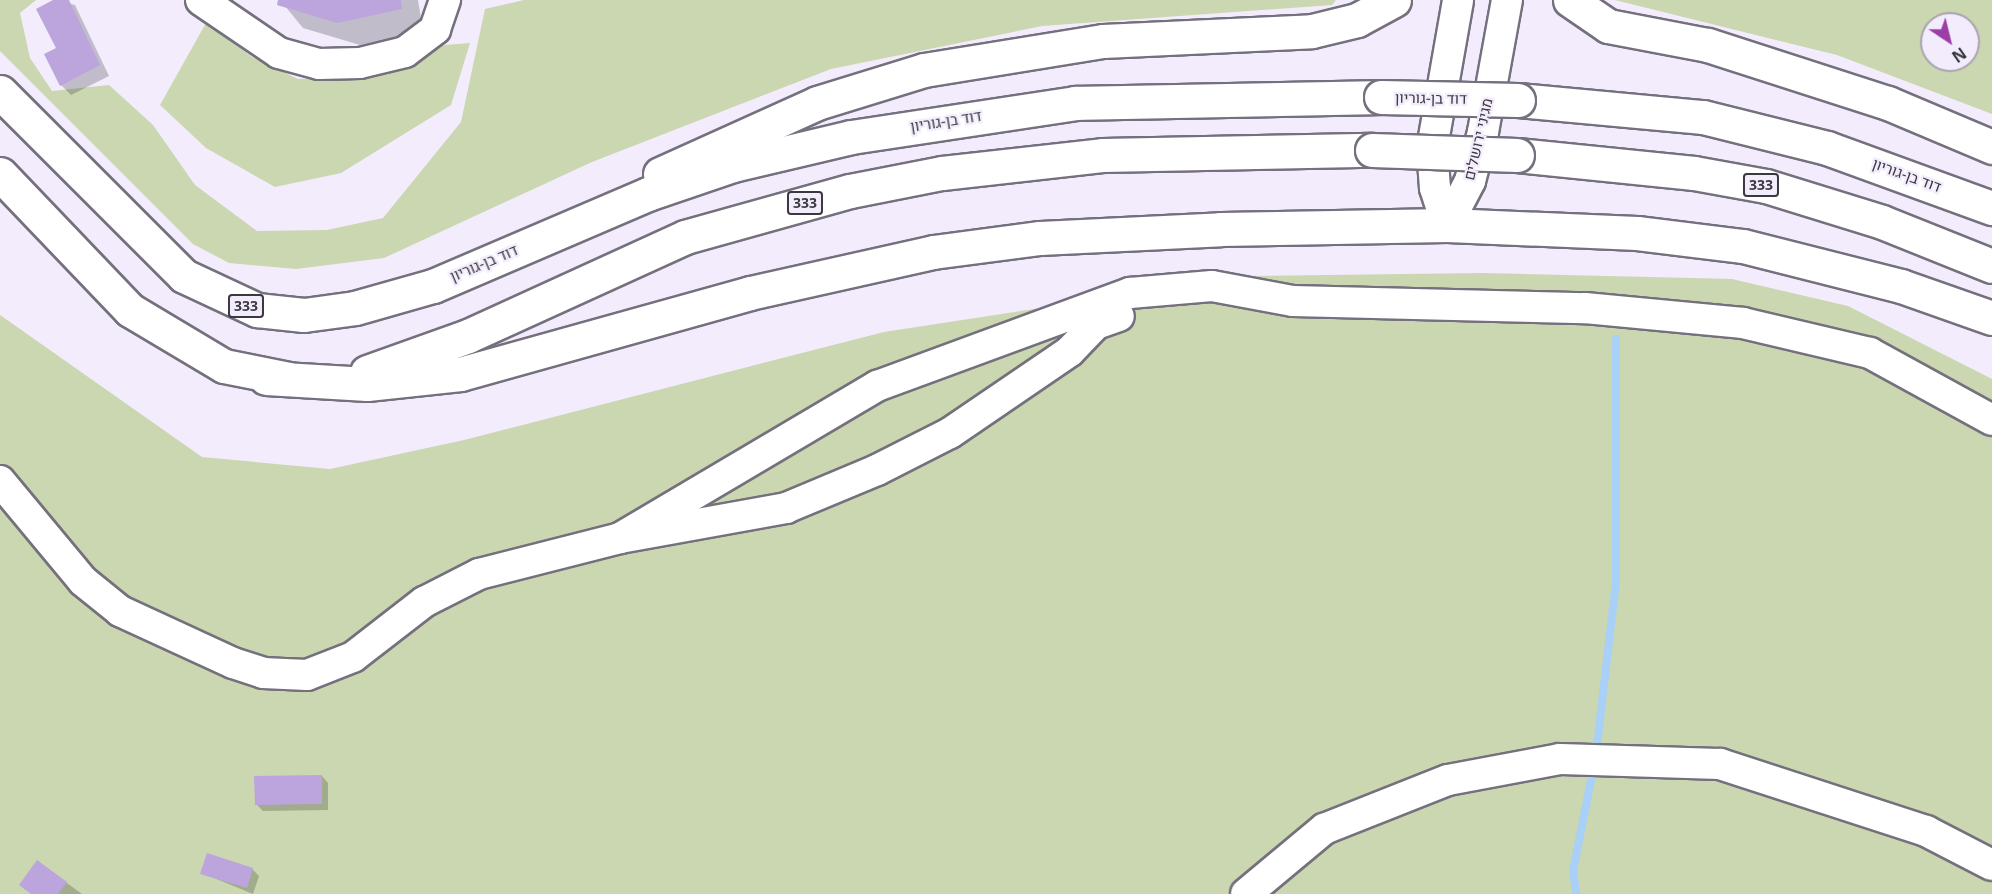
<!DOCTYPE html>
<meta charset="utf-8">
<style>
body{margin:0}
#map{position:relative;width:1992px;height:894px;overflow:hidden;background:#f2ecfc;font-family:"Noto Sans",Heebo,sans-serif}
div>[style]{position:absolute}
.green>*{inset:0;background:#cad7b0}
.shadow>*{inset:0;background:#0003}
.stream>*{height:8px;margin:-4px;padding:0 4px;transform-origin:4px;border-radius:4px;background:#a9d0f6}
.building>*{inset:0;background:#bca4dd}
.roads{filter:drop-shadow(2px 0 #75707d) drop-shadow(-2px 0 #75707d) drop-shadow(0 2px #75707d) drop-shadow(0 -2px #75707d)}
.minor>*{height:30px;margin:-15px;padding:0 15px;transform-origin:15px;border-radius:15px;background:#fff}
.major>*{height:33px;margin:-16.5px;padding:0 16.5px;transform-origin:16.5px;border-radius:16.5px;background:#fff}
.bridges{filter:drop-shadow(2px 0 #75707d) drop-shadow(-2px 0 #75707d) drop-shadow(0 2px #75707d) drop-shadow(0 -2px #75707d)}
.major-bridge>*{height:33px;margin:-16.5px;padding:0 16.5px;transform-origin:16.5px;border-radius:16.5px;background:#fff}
span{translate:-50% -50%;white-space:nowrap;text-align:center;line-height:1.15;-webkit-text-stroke:4.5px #f2ecfc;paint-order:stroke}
.shield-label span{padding:2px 4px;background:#f2ecfc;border:2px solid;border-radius:4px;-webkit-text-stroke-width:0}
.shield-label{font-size:14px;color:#3b393f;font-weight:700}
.street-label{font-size:15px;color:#3b393f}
.north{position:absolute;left:1920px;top:12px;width:60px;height:60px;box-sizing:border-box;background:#f2ecfc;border:2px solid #a9a4b0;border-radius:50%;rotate:145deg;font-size:16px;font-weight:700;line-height:24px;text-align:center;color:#3b393f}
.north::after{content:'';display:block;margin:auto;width:21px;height:27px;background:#9b3ea8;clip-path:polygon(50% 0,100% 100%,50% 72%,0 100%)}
</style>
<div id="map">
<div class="green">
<div style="clip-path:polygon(0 0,36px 0,20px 13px,30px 58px,52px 91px,109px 85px,153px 125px,195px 185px,257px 231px,327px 230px,383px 218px,461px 122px,485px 9px,524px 0,1336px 0,1332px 5px,1042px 26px,831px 69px,592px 162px,384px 258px,296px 269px,229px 263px,193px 244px,0 51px)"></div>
<div style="clip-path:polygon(evenodd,1615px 0,1992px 0,1992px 114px,1837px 55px,1615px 0,1932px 24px,1968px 24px,1968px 60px,1932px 60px,1932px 24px)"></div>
<div style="clip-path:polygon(206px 23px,252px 57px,298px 79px,339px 78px,433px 46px,470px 43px,451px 105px,341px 173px,275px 187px,206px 148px,160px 105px)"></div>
<div style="clip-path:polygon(1483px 273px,1732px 279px,1848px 306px,1992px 379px,1992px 894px,0 894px,0 315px,202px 457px,330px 469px,464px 440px,884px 332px,1250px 276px)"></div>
</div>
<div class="shadow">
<div style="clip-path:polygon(56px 0,75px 5px,109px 76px,71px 95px,61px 85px)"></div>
<div style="clip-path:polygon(280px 0,418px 0,423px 31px,360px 45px,303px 28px)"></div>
<div style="clip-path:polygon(322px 776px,328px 783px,328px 810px,263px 811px,256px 804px)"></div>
<div style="clip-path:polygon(38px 862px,82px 894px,32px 894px)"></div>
<div style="clip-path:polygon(252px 869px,259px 876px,253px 894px,202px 873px)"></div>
</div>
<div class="stream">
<div style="left:1596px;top:754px;width:173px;rotate:-83.4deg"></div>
<div style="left:1616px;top:582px;width:243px;rotate:-90deg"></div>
<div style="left:1576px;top:894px;width:23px;rotate:-97deg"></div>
<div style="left:1573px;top:871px;width:108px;rotate:-78.8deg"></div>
</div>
<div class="building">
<div style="clip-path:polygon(53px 0,69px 0,100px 65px,60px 86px,44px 54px,56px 48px,36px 9px)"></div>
<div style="clip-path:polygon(278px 0,401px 0,402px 9px,337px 23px,277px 5px)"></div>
<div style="clip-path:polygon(322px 775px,322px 804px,255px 805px,254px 776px)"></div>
<div style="clip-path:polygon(207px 853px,253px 868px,247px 888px,200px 874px)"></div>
<div style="clip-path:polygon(37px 860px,67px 882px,58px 894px,31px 894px,19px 885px)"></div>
</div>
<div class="roads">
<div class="minor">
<div style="left:201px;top:0;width:94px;rotate:34.2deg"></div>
<div style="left:279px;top:53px;width:41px;rotate:15.4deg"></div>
<div style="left:319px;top:64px;width:41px;rotate:-1.4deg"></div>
<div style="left:360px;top:63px;width:46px;rotate:-13.7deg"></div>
<div style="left:405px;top:52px;width:38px;rotate:-37deg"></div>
<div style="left:435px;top:29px;width:31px;rotate:-71deg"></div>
<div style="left:1447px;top:225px;width:50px;rotate:-62.4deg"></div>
<div style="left:1470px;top:181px;width:51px;rotate:-75.1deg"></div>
<div style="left:1483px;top:132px;width:134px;rotate:-79.7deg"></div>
<div style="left:1447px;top:225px;width:39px;rotate:-108deg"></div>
<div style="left:1435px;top:188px;width:40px;rotate:-94.3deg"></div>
<div style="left:1432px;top:148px;width:150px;rotate:-80deg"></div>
<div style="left:0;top:481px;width:130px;rotate:50.3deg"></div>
<div style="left:83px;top:581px;width:48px;rotate:39deg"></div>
<div style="left:120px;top:611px;width:124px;rotate:24.7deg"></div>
<div style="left:233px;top:663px;width:32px;rotate:18deg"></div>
<div style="left:263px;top:673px;width:44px;rotate:2.6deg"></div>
<div style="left:307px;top:675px;width:49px;rotate:-21.4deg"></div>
<div style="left:353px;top:657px;width:90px;rotate:-37.8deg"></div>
<div style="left:424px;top:602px;width:62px;rotate:-27deg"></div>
<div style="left:479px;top:574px;width:146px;rotate:-14.3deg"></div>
<div style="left:620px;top:538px;width:169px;rotate:-10.2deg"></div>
<div style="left:786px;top:508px;width:99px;rotate:-22.7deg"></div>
<div style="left:877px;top:470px;width:82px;rotate:-26.9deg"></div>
<div style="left:950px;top:433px;width:145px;rotate:-34.3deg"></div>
<div style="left:1070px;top:351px;width:37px;rotate:-46deg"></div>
<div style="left:1096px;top:324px;width:24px;rotate:-19deg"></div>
<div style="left:620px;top:538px;width:299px;rotate:-30.6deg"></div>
<div style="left:877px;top:386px;width:270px;rotate:-20.2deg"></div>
<div style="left:1130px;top:293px;width:82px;rotate:-4.9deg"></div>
<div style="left:1212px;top:286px;width:82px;rotate:10.5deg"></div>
<div style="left:1293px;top:301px;width:292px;rotate:1.4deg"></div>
<div style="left:1585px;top:308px;width:159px;rotate:5.4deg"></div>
<div style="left:1743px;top:323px;width:130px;rotate:13.3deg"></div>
<div style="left:1870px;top:353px;width:139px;rotate:28.8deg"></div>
<div style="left:1246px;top:894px;width:102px;rotate:-39.8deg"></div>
<div style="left:1324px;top:829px;width:133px;rotate:-21.6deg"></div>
<div style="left:1448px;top:780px;width:114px;rotate:-10.6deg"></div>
<div style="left:1560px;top:759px;width:160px;rotate:1.8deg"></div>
<div style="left:1720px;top:764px;width:217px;rotate:18deg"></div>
<div style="left:1926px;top:831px;width:74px;rotate:27.3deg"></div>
</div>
<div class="major">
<div style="left:1570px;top:0;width:46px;rotate:34.4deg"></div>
<div style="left:1608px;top:26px;width:102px;rotate:10.8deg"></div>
<div style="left:1708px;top:45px;width:189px;rotate:17.9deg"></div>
<div style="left:1888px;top:103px;width:113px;rotate:22.9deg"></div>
<div style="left:0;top:92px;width:260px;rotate:45deg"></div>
<div style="left:184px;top:276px;width:81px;rotate:25deg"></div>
<div style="left:257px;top:310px;width:47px;rotate:6.1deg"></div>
<div style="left:304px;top:315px;width:51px;rotate:-7.8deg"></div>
<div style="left:355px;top:308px;width:81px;rotate:-15.8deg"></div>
<div style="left:433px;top:286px;width:234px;rotate:-23.2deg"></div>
<div style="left:648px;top:194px;width:90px;rotate:-18.8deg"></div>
<div style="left:733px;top:165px;width:121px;rotate:-13.3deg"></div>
<div style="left:851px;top:137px;width:227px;rotate:-8.6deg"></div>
<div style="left:1075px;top:103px;width:306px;rotate:-1.1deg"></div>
<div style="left:1518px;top:100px;width:186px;rotate:5.3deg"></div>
<div style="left:1703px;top:117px;width:128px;rotate:14deg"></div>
<div style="left:1827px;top:148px;width:176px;rotate:20deg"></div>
<div style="left:1517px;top:155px;width:178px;rotate:5.8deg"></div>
<div style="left:1694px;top:173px;width:73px;rotate:10.2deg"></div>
<div style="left:1766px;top:186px;width:121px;rotate:17.2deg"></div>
<div style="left:1882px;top:222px;width:118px;rotate:21.8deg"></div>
<div style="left:0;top:174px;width:188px;rotate:46.3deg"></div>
<div style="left:130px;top:310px;width:109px;rotate:30.8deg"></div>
<div style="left:224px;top:366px;width:66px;rotate:11.3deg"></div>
<div style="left:660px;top:174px;width:172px;rotate:-24.3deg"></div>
<div style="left:817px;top:103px;width:112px;rotate:-17.1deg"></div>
<div style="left:924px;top:70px;width:181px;rotate:-9.2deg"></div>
<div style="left:1103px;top:41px;width:209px;rotate:-2.7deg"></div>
<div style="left:1312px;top:31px;width:46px;rotate:-13.7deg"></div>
<div style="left:1357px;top:20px;width:42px;rotate:-28.4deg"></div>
<div style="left:367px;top:372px;width:107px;rotate:-19.6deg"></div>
<div style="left:468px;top:336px;width:239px;rotate:-24.5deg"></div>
<div style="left:685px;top:237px;width:171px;rotate:-15.6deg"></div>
<div style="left:850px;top:191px;width:94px;rotate:-11.1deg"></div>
<div style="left:942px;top:173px;width:161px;rotate:-6.4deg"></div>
<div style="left:1102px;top:155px;width:270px;rotate:-1.1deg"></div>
<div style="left:266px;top:378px;width:101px;rotate:3.4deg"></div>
<div style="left:367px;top:384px;width:94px;rotate:-6.1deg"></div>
<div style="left:460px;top:374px;width:301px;rotate:-15.6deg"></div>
<div style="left:750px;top:293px;width:188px;rotate:-12.6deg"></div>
<div style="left:933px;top:252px;width:108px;rotate:-7.5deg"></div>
<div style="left:1040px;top:238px;width:181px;rotate:-2.8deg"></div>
<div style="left:1221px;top:229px;width:226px;rotate:-1deg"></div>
<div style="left:1447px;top:225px;width:190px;rotate:2.4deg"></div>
<div style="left:1637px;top:233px;width:107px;rotate:7deg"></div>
<div style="left:1743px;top:246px;width:163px;rotate:14.2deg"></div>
<div style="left:1901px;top:286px;width:96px;rotate:19.4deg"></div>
</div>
</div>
<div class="bridges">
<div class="major-bridge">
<div style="left:1381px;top:97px;width:137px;rotate:1.3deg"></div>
<div style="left:1372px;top:150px;width:145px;rotate:2deg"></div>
</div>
</div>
<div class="shield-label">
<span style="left:1761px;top:185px">333</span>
<span style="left:805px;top:203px">333</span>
<span style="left:246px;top:306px">333</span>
</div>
<div class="street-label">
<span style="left:1431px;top:98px;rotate:1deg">דוד בן-גוריון</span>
<span style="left:946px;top:121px;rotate:-9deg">דוד בן-גוריון</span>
<span style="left:1478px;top:139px;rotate:-77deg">מגיני ירושלים</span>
<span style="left:1907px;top:175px;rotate:20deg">דוד בן-גוריון</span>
<span style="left:484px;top:263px;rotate:-23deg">דוד בן-גוריון</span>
</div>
<div class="north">N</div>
</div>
